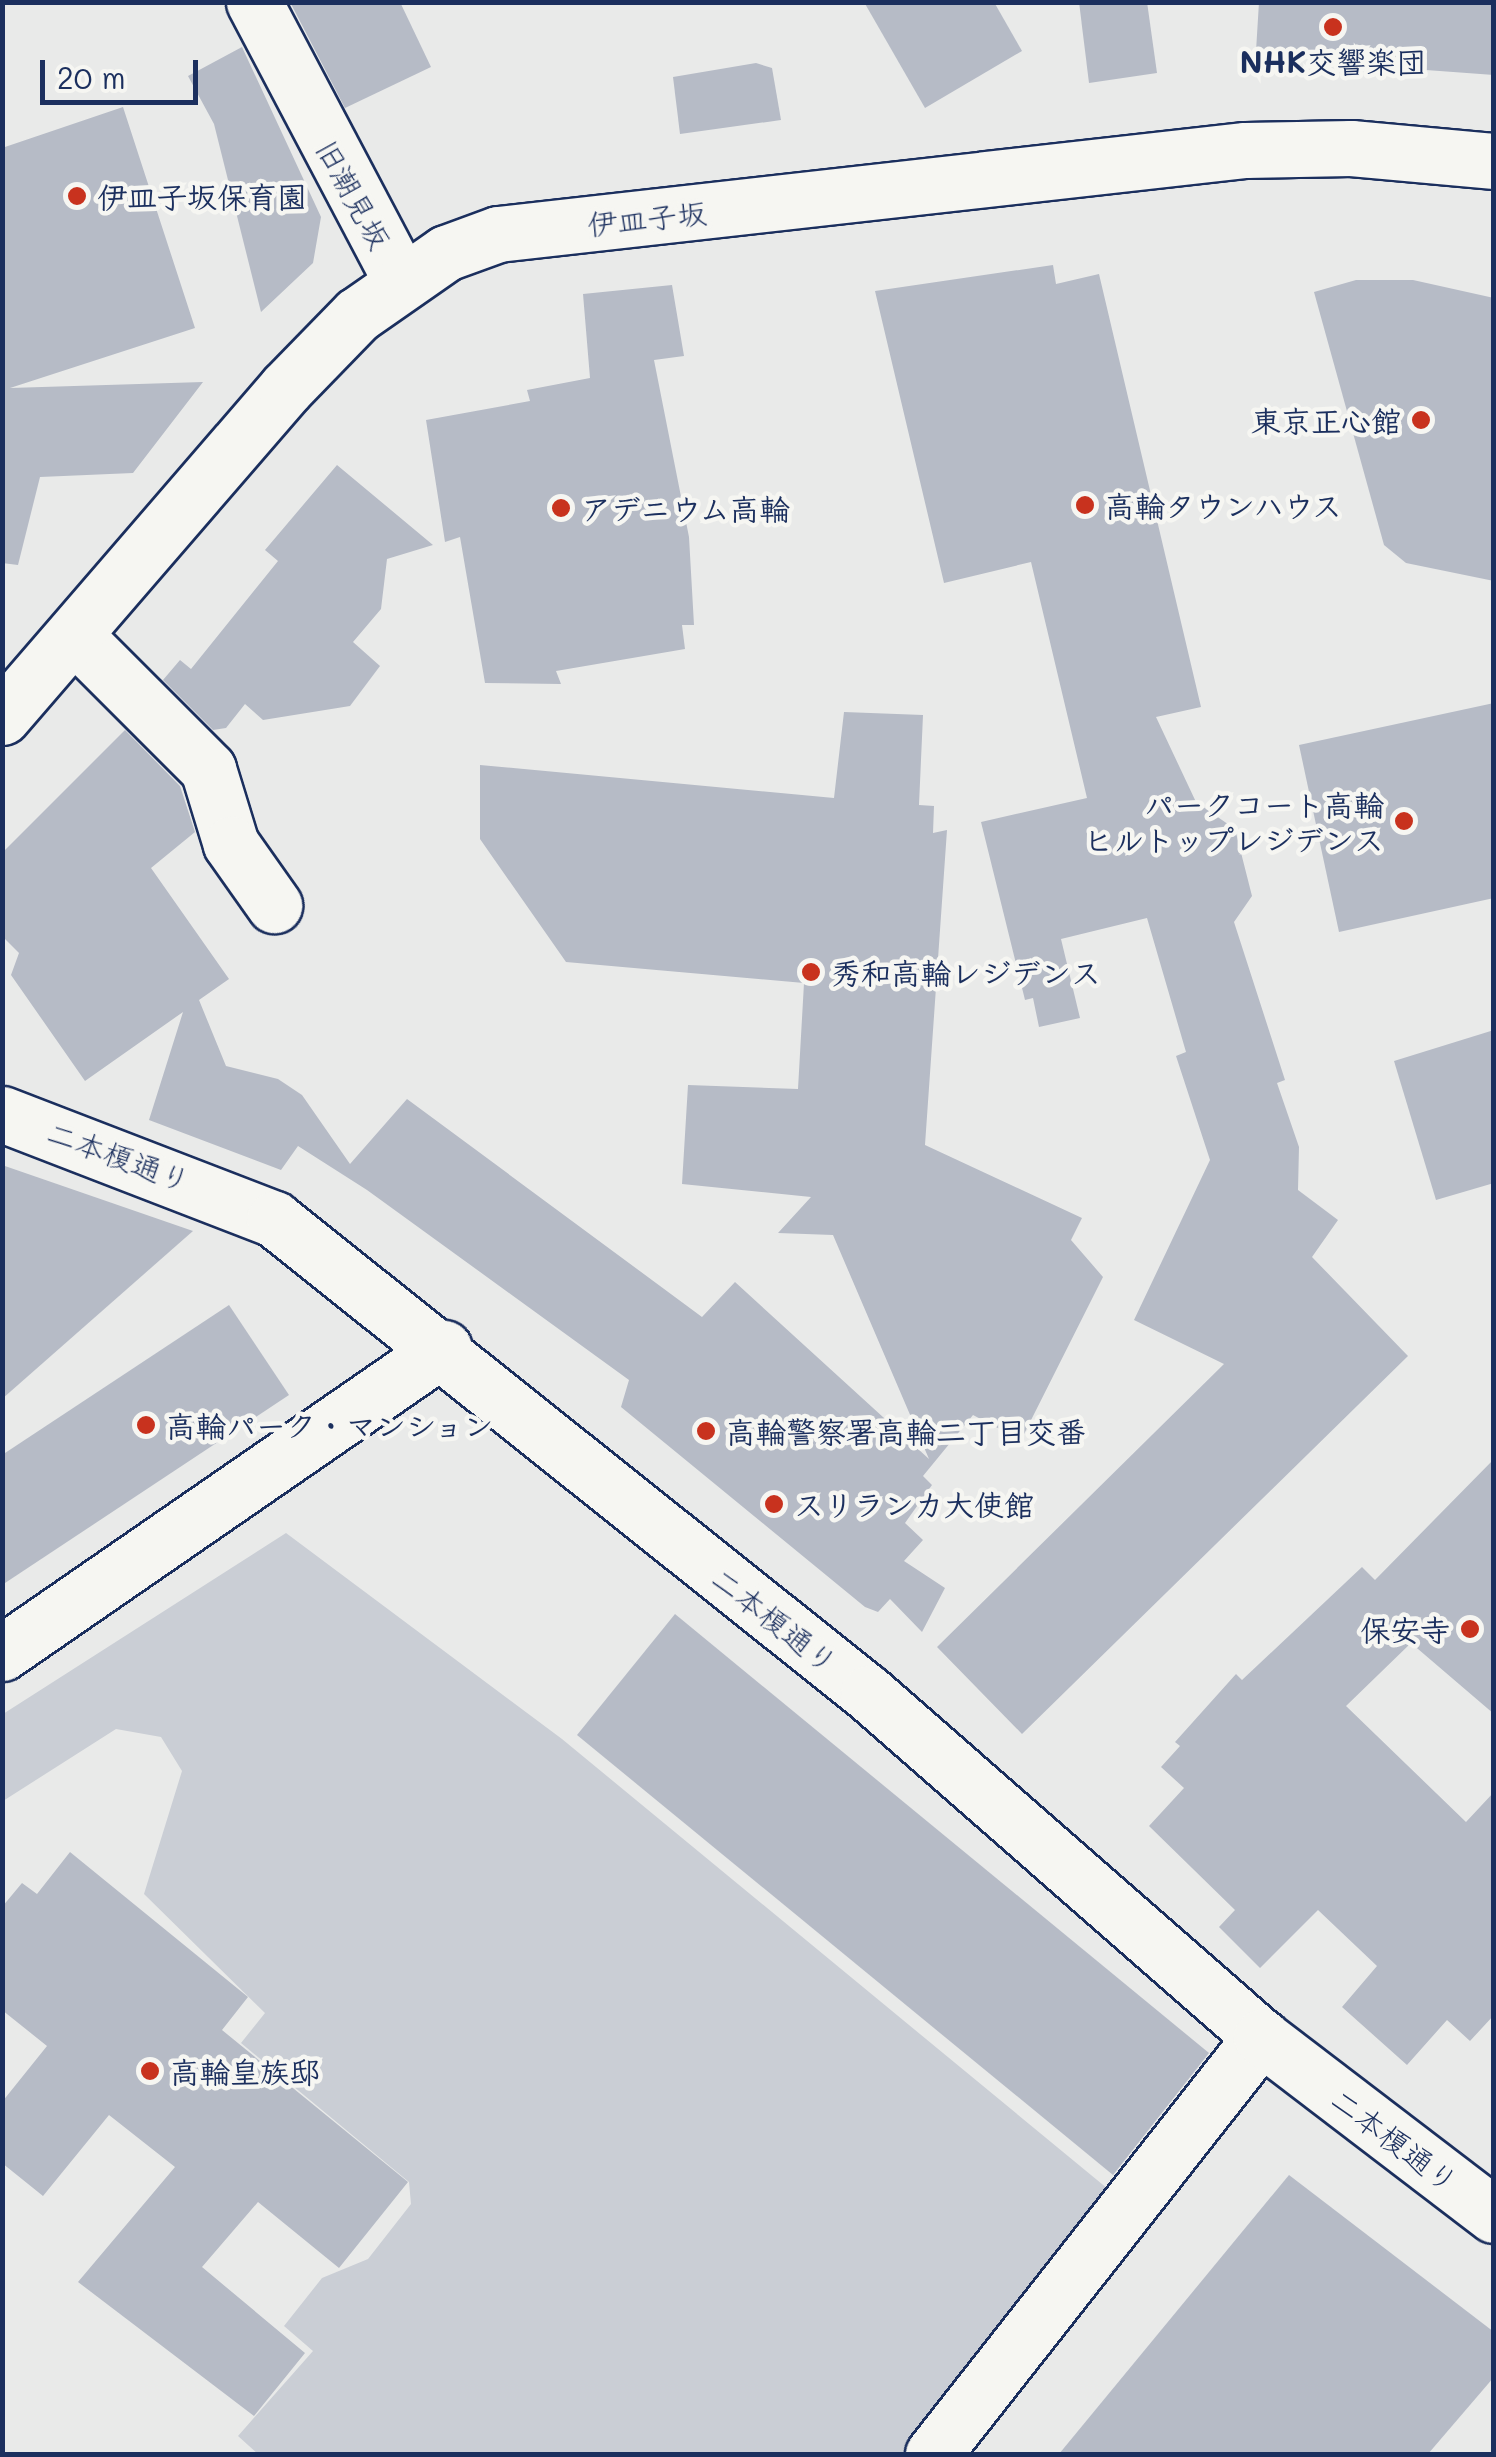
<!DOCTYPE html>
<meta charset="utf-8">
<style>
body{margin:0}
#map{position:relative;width:1496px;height:2457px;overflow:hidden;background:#e9eae9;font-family:Mali,"Klee One",sans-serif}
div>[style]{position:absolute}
.green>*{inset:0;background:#caced5}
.building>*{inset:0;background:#b6bbc6}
.roads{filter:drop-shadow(2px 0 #1b2f5e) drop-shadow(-2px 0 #1b2f5e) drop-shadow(0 2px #1b2f5e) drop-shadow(0 -2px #1b2f5e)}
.minor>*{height:55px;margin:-27.5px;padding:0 27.5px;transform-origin:27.5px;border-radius:27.5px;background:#f6f6f2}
.tertiary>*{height:55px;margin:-27.5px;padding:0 27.5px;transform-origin:27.5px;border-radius:27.5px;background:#f6f6f2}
.secondary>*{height:55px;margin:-27.5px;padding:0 27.5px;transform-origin:27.5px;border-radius:27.5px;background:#f6f6f2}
.dots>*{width:28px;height:28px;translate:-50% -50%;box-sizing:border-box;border:5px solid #f6f6f2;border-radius:50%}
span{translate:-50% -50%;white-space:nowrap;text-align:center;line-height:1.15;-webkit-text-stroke:9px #f6f6f2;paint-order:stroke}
.poi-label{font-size:30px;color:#1b2f5e;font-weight:700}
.left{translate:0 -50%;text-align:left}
.right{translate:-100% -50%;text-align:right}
.street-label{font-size:30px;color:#1b2f5e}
.frame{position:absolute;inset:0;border:5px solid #1b2f5e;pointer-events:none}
.scale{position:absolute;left:40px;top:60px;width:158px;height:45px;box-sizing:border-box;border:5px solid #1b2f5e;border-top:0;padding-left:12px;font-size:30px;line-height:35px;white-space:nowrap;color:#1b2f5e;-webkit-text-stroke:8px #f6f6f2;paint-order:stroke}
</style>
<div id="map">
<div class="green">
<div style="clip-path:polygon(286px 1533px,562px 1739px,1108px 2189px,913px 2454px,258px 2454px,238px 2436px,313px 2351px,284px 2326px,322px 2278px,368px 2259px,411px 2204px,409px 2182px,241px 2043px,265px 2013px,144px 1894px,182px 1771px,161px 1737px,116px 1729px,3px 1801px,3px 1714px)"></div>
</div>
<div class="building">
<div style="clip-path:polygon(290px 2px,400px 2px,431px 67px,345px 108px)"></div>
<div style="clip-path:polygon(864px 2px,994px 2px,1022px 51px,925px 108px)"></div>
<div style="clip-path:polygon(1079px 2px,1147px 2px,1157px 73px,1089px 83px)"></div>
<div style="clip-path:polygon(1259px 2px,1494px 2px,1494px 75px,1426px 70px,1427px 59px,1256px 51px)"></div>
<div style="clip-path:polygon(242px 47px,321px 217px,313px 263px,261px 312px,214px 124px,188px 76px)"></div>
<div style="clip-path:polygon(756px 63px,772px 68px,781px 120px,680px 134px,673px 77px)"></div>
<div style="clip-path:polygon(123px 107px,195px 328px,10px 388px,203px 382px,133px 473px,40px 477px,18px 565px,2px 563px,2px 148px)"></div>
<div style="clip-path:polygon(1053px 265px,1056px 284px,1099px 274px,1201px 707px,1156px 717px,1196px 802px,1235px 829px,1252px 896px,1234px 922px,1285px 1080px,1277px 1083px,1299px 1147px,1298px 1190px,1338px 1220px,1312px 1257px,1408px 1356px,1022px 1734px,937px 1647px,1224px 1364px,1134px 1320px,1210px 1160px,1176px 1056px,1186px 1052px,1147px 918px,1061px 939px,1080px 1018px,1039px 1027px,1033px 998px,1025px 1000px,981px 822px,1087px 798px,1031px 562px,944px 583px,875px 291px)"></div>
<div style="clip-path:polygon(1356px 280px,1413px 280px,1494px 298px,1494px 581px,1406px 563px,1384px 545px,1314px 292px)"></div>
<div style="clip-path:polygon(672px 285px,684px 356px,654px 360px,689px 537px,694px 625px,682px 625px,685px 649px,556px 671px,561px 684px,485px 683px,460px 537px,445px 542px,426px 420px,530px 401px,527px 390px,590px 378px,583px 294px)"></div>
<div style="clip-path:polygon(337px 465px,433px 545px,387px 559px,381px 609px,353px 642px,380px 666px,350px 706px,263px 720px,245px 704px,226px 728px,213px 730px,163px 680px,180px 660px,191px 669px,278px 561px,265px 550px)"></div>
<div style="clip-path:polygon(1494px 703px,1494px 898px,1339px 932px,1299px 745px)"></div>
<div style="clip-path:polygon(844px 712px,923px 715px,919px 805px,934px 806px,933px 833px,947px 830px,925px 1145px,1082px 1218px,1071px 1240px,1103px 1277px,1021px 1440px,973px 1415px,923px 1476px,932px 1485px,905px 1523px,923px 1540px,904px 1561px,945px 1588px,922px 1632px,890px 1599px,878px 1612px,865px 1607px,621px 1407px,629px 1380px,367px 1190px,298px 1146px,281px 1170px,149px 1120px,183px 1012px,85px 1081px,11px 975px,19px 953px,2px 936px,2px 853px,125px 730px,180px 786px,195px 832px,151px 868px,229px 979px,199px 1000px,226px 1066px,278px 1079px,302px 1095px,350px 1164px,407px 1099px,702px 1317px,735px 1282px,929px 1459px,833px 1235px,778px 1233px,811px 1197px,682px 1184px,688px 1085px,798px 1089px,804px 983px,566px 962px,480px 839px,480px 765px,834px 798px)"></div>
<div style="clip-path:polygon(1494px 1030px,1494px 1183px,1436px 1200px,1394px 1061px)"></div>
<div style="clip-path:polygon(2px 1165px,193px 1231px,2px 1399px)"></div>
<div style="clip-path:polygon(229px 1305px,289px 1395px,2px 1585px,2px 1455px)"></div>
<div style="clip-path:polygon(1494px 1459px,1494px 1714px,1411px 1643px,1346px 1706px,1466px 1822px,1494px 1792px,1494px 2015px,1470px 2041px,1447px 2020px,1407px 2065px,1342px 2007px,1377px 1966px,1318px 1910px,1260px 1968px,1219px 1927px,1235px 1910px,1149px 1826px,1184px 1788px,1161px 1767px,1180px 1746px,1175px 1742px,1236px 1674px,1242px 1680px,1362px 1567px,1375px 1580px)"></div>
<div style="clip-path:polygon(675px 1614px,1209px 2053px,1113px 2175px,577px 1735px)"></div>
<div style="clip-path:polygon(70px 1852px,248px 1997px,222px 2030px,408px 2182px,339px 2268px,258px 2202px,202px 2267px,305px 2353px,254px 2416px,78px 2282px,175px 2167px,109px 2115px,43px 2196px,2px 2163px,2px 2102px,47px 2046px,2px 2010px,2px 1907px,22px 1883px,37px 1894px)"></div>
<div style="clip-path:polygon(1289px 2175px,1494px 2332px,1494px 2377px,1428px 2454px,1059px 2454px)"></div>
</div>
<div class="roads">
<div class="minor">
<div style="left:254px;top:2px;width:313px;rotate:62.2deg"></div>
<div style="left:76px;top:637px;width:187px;rotate:45deg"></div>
<div style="left:208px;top:769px;width:78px;rotate:73deg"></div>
<div style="left:231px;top:844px;width:75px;rotate:54.8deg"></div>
<div style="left:2px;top:1653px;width:537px;rotate:-34.61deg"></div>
<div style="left:933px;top:2454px;width:531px;rotate:-51.81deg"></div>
</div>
<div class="tertiary">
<div style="left:2px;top:1114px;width:292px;rotate:21.1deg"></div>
<div style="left:274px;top:1219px;width:760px;rotate:38.59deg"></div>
<div style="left:868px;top:1693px;width:522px;rotate:41.2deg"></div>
<div style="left:1261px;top:2037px;width:293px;rotate:37.4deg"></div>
</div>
<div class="secondary">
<div style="left:2px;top:717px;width:435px;rotate:-49.2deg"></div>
<div style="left:286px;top:388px;width:102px;rotate:-45.8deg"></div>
<div style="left:357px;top:315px;width:108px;rotate:-34.9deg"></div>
<div style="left:446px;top:253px;width:55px;rotate:-20.1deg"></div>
<div style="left:498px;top:234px;width:752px;rotate:-6.42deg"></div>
<div style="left:1245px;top:150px;width:106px;rotate:-1.1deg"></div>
<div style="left:1351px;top:148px;width:144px;rotate:5.2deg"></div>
</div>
</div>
<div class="dots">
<div style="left:1333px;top:27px;background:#c8321e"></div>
<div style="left:77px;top:196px;background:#c8321e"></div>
<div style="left:1421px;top:420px;background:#c8321e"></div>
<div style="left:1085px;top:505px;background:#c8321e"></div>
<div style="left:561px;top:508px;background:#c8321e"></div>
<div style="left:1404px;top:821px;background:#c8321e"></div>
<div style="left:811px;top:972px;background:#c8321e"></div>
<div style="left:146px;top:1425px;background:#c8321e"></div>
<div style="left:706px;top:1431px;background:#c8321e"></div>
<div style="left:774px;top:1504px;background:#c8321e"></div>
<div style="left:1470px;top:1629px;background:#c8321e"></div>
<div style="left:150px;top:2071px;background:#c8321e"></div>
</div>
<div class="poi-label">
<span style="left:1333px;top:61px">NHK交響楽団</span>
<span class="left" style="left:97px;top:196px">伊皿子坂保育園</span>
<span class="right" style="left:1401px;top:420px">東京正心館</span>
<span class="left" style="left:1105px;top:505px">高輪タウンハウス</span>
<span class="left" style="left:581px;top:508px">アデニウム高輪</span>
<span class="right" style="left:1384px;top:821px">パークコート高輪<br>ヒルトップレジデンス</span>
<span class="left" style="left:831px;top:972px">秀和高輪レジデンス</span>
<span class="left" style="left:166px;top:1425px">高輪パーク・マンション</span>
<span class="left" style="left:726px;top:1431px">高輪警察署高輪二丁目交番</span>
<span class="left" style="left:794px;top:1504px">スリランカ大使館</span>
<span class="right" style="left:1450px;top:1629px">保安寺</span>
<span class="left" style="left:170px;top:2071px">高輪皇族邸</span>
</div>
<div class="street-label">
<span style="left:354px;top:194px;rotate:61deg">旧潮見坂</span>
<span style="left:647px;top:218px;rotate:-6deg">伊皿子坂</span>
<span style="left:119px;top:1156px;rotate:20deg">二本榎通り</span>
<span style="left:775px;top:1620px;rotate:38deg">二本榎通り</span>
<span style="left:1395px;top:2140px;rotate:37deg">二本榎通り</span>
</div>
<div class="frame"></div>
<div class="scale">20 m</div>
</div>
